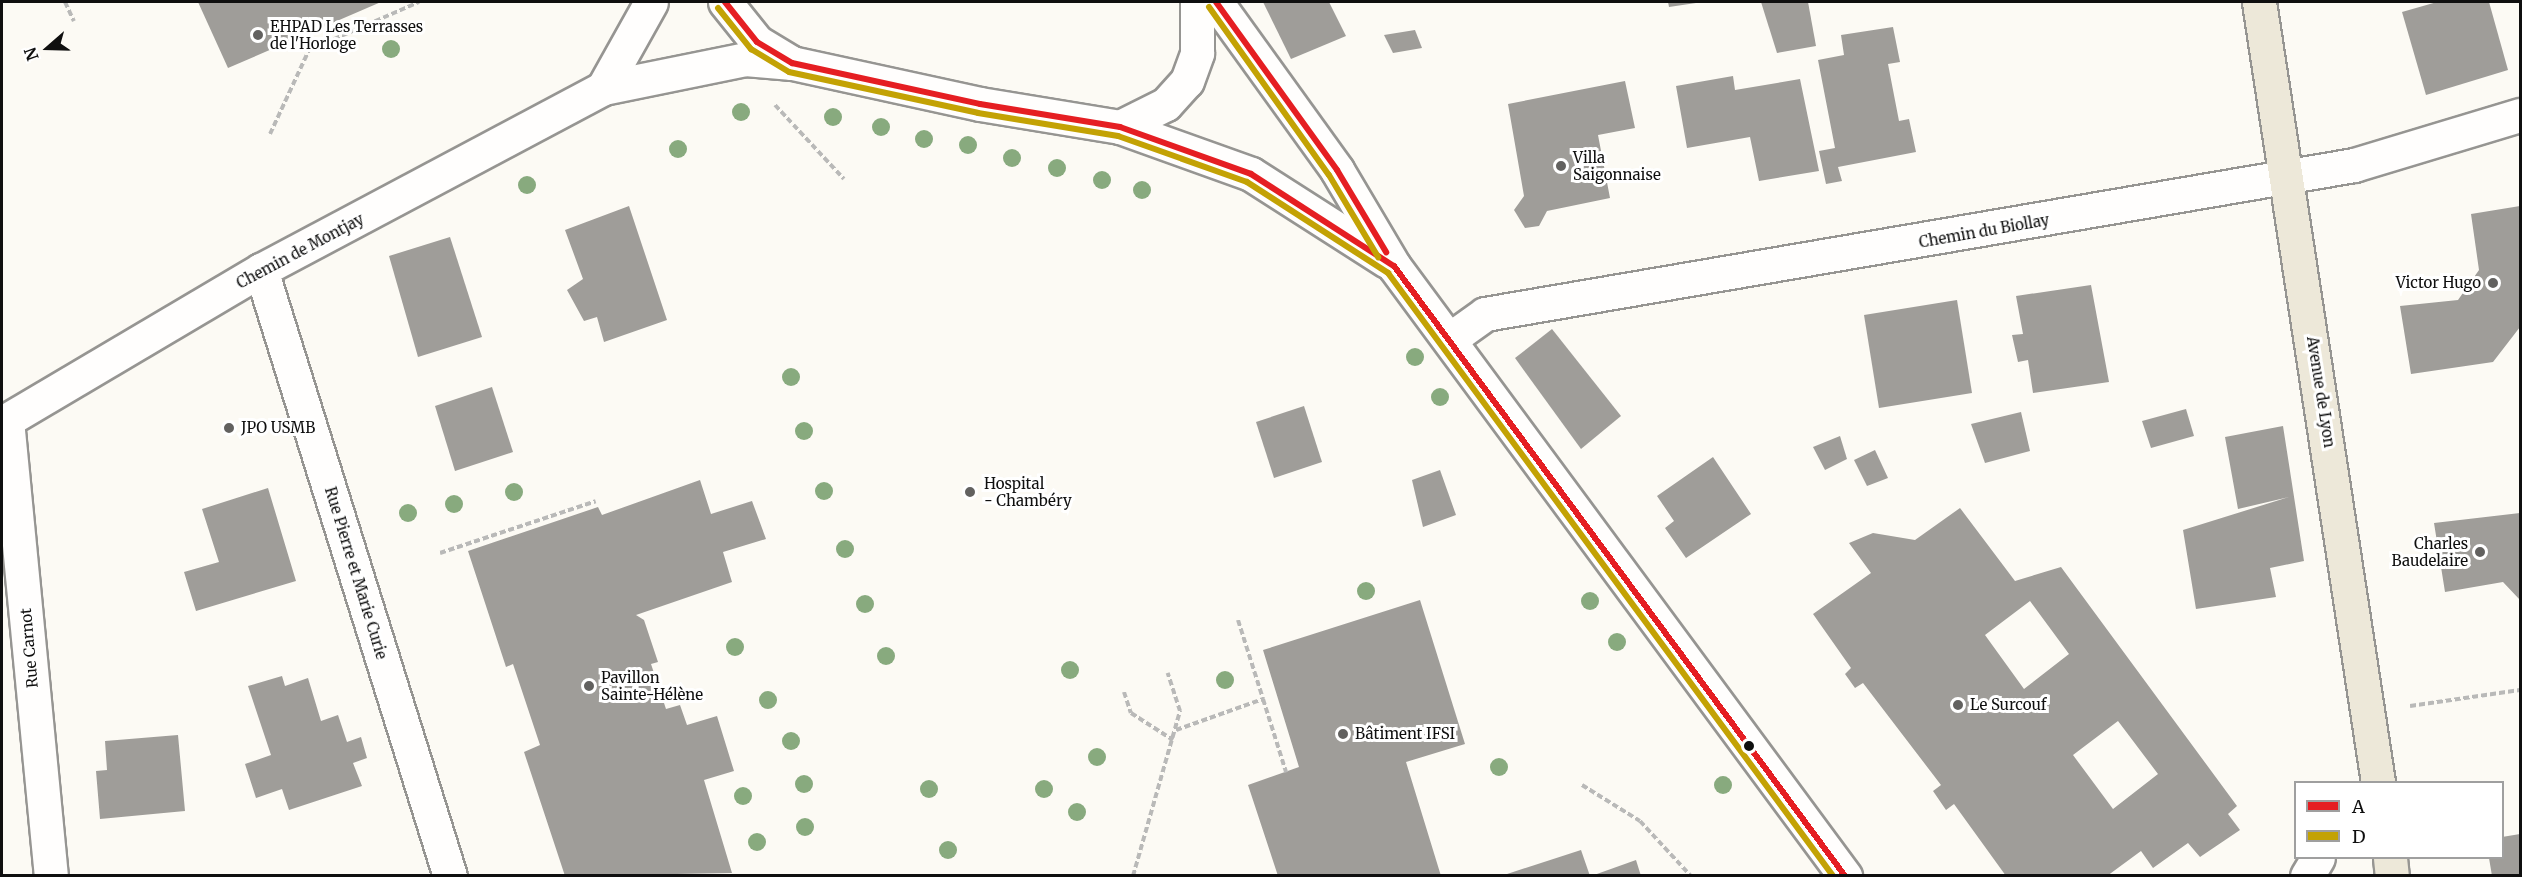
<!DOCTYPE html>
<meta charset="utf-8">
<style>
body{margin:0}
#map{position:relative;width:2522px;height:877px;overflow:hidden;background:#fcfaf4;font-family:Merriweather,serif}
div>[style]{position:absolute}
.building>*{inset:0;background:#9f9d99}
.path>*{height:4px;margin-top:-2px;transform-origin:0;background:repeating-linear-gradient(90deg,#b9b9b8 0 6px,transparent 0 9px)}
.roads{filter:drop-shadow(2px 0 #969592) drop-shadow(-2px 0 #969592) drop-shadow(0 2px #969592) drop-shadow(0 -2px #969592)}
.minor>*{height:33px;margin:-16.5px;padding:0 16.5px;transform-origin:16.5px;border-radius:16.5px;background:#fffefd}
.major>*{height:33px;margin:-16.5px;padding:0 16.5px;transform-origin:16.5px;border-radius:16.5px;background:#ede8d9}
.bus-1>*{height:6px;margin:-3px;padding:0 3px;transform-origin:3px;border-radius:3px;background:#e51e22}
.bus-2>*{height:6px;margin:-3px;padding:0 3px;transform-origin:3px;border-radius:3px;background:#c3a204}
.trees>*{width:18px;height:18px;margin:-9px;border-radius:50%;background:#88aa7e}
.dots>*{width:16px;height:16px;translate:-50% -50%;box-sizing:border-box;border:3px solid #fff;border-radius:50%}
span{translate:-50% -50%;white-space:nowrap;text-align:center;line-height:1.15;-webkit-text-stroke:6px #fff;paint-order:stroke}
.poi-label{font-size:15px;color:#0f0f0f}
.left{translate:0 -50%;text-align:left}
.right{translate:-100% -50%;text-align:right}
.street-label{font-size:15px;color:#0f0f0f}
.frame{position:absolute;inset:0;border:3px solid #0f0f0f;pointer-events:none}
.legend{position:absolute;left:2294px;top:781px;width:210px;height:78px;box-sizing:border-box;background:#fff;border:2px solid #9f9f9f;margin:0;padding:8px 10px;list-style:none;font-size:18px;color:#0f0f0f}
.legend li{display:flex;align-items:center;gap:12px;height:30px}
.legend b{width:30px;border:2px solid #9f9f9f}
.north{position:absolute;left:18px;top:18px;width:60px;height:60px;-webkit-text-stroke:4px #fff;paint-order:stroke;rotate:250deg;font-size:16px;font-weight:700;line-height:24px;text-align:center;color:#0f0f0f}
.north::after{content:'';display:block;margin:auto;width:21px;height:27px;background:#0f0f0f;clip-path:polygon(50% 0,100% 100%,50% 72%,0 100%)}
</style>
<div id="map">
<div class="building">
<div style="clip-path:polygon(198px 2px,381px 2px,228px 68px)"></div>
<div style="clip-path:polygon(1263px 2px,1329px 2px,1346px 36px,1291px 59px)"></div>
<div style="clip-path:polygon(1668px 2px,1696px 2px,1696px 3px,1669px 7px)"></div>
<div style="clip-path:polygon(1761px 2px,1808px 2px,1816px 46px,1777px 53px)"></div>
<div style="clip-path:polygon(2437px 2px,2489px 2px,2508px 70px,2426px 95px,2402px 12px)"></div>
<div style="clip-path:polygon(1893px 27px,1900px 62px,1888px 64px,1899px 121px,1909px 119px,1916px 152px,1838px 167px,1842px 181px,1826px 184px,1819px 151px,1835px 148px,1818px 60px,1844px 55px,1841px 35px)"></div>
<div style="clip-path:polygon(1415px 30px,1422px 48px,1393px 53px,1384px 35px)"></div>
<div style="clip-path:polygon(1733px 76px,1735px 90px,1800px 79px,1819px 171px,1759px 181px,1750px 137px,1687px 148px,1676px 86px)"></div>
<div style="clip-path:polygon(1625px 81px,1635px 128px,1598px 135px,1610px 198px,1547px 211px,1539px 226px,1525px 228px,1514px 210px,1524px 196px,1508px 104px)"></div>
<div style="clip-path:polygon(629px 206px,667px 320px,604px 342px,597px 317px,584px 321px,567px 290px,583px 279px,565px 230px)"></div>
<div style="clip-path:polygon(2520px 206px,2520px 327px,2493px 362px,2411px 374px,2400px 306px,2458px 300px,2479px 270px,2471px 214px)"></div>
<div style="clip-path:polygon(450px 237px,482px 337px,418px 357px,389px 256px)"></div>
<div style="clip-path:polygon(2091px 285px,2109px 382px,2033px 393px,2028px 360px,2018px 362px,2012px 335px,2023px 334px,2016px 296px)"></div>
<div style="clip-path:polygon(1957px 300px,1972px 393px,1879px 408px,1864px 315px)"></div>
<div style="clip-path:polygon(1552px 329px,1621px 416px,1581px 449px,1515px 358px)"></div>
<div style="clip-path:polygon(492px 387px,513px 452px,455px 471px,435px 406px)"></div>
<div style="clip-path:polygon(1304px 406px,1322px 462px,1274px 478px,1256px 422px)"></div>
<div style="clip-path:polygon(2186px 409px,2194px 436px,2151px 448px,2142px 421px)"></div>
<div style="clip-path:polygon(2021px 412px,2030px 451px,1985px 463px,1971px 424px)"></div>
<div style="clip-path:polygon(2283px 426px,2304px 561px,2270px 568px,2276px 597px,2196px 609px,2183px 530px,2289px 497px,2238px 509px,2225px 437px)"></div>
<div style="clip-path:polygon(1840px 436px,1847px 459px,1825px 470px,1813px 447px)"></div>
<div style="clip-path:polygon(1875px 450px,1888px 478px,1867px 486px,1854px 460px)"></div>
<div style="clip-path:polygon(1713px 457px,1751px 514px,1686px 558px,1665px 528px,1674px 521px,1657px 496px)"></div>
<div style="clip-path:polygon(1440px 470px,1456px 515px,1423px 527px,1412px 480px)"></div>
<div style="clip-path:polygon(700px 480px,711px 514px,752px 501px,766px 539px,723px 552px,732px 582px,636px 615px,644px 620px,658px 662px,651px 664px,666px 709px,680px 705px,687px 725px,717px 716px,734px 771px,704px 780px,732px 873px,565px 876px,524px 752px,540px 745px,513px 664px,506px 667px,468px 551px,598px 507px,602px 515px)"></div>
<div style="clip-path:polygon(268px 488px,296px 581px,196px 611px,184px 572px,219px 562px,202px 509px)"></div>
<div style="clip-path:polygon(evenodd,1960px 508px,2015px 581px,2061px 567px,2237px 806px,2228px 814px,2240px 830px,2200px 857px,2188px 843px,2153px 868px,2141px 851px,2107px 876px,2006px 876px,1954px 804px,1946px 810px,1933px 791px,1941px 785px,1863px 683px,1855px 688px,1845px 674px,1851px 668px,1813px 614px,1871px 573px,1849px 543px,1873px 533px,1915px 540px,1960px 508px,2030px 601px,2069px 654px,2024px 689px,1985px 635px,2030px 601px,1960px 508px,2118px 721px,2158px 774px,2113px 809px,2073px 755px,2118px 721px)"></div>
<div style="clip-path:polygon(2520px 513px,2520px 600px,2503px 582px,2445px 592px,2434px 523px)"></div>
<div style="clip-path:polygon(1420px 600px,1465px 744px,1406px 762px,1441px 876px,1278px 876px,1248px 785px,1299px 767px,1263px 650px)"></div>
<div style="clip-path:polygon(282px 676px,285px 686px,308px 678px,321px 721px,338px 715px,347px 742px,361px 737px,367px 758px,353px 763px,362px 786px,289px 810px,282px 789px,256px 798px,245px 764px,271px 755px,248px 686px)"></div>
<div style="clip-path:polygon(178px 735px,185px 811px,100px 819px,96px 771px,107px 770px,105px 741px)"></div>
<div style="clip-path:polygon(2520px 834px,2520px 876px,2492px 876px,2489px 858px,2502px 858px,2502px 837px)"></div>
<div style="clip-path:polygon(1581px 850px,1590px 876px,1504px 876px,1504px 875px)"></div>
<div style="clip-path:polygon(1636px 860px,1641px 876px,1594px 876px,1594px 875px)"></div>
</div>
<div class="path">
<div style="left:65px;top:2px;width:21px;rotate:65deg"></div>
<div style="left:775px;top:105px;width:101px;rotate:47deg"></div>
<div style="left:270px;top:134px;width:93px;rotate:-65.1deg"></div>
<div style="left:309px;top:50px;width:120px;rotate:-23.6deg"></div>
<div style="left:440px;top:553px;width:164px;rotate:-18.4deg"></div>
<div style="left:1238px;top:620px;width:83px;rotate:72.4deg"></div>
<div style="left:1124px;top:692px;width:22px;rotate:72deg"></div>
<div style="left:1131px;top:713px;width:50px;rotate:32.7deg"></div>
<div style="left:2410px;top:706px;width:111px;rotate:-8.3deg"></div>
<div style="left:1176px;top:730px;width:92px;rotate:-19.6deg"></div>
<div style="left:1263px;top:699px;width:77px;rotate:72.5deg"></div>
<div style="left:1582px;top:785px;width:68px;rotate:31.8deg"></div>
<div style="left:1640px;top:821px;width:75px;rotate:47.2deg"></div>
<div style="left:1133px;top:876px;width:172px;rotate:-74.1deg"></div>
<div style="left:1180px;top:711px;width:40px;rotate:-108deg"></div>
</div>
<div class="roads">
<div class="minor">
<div style="left:725px;top:2px;width:51px;rotate:51.3deg"></div>
<div style="left:757px;top:42px;width:41px;rotate:31deg"></div>
<div style="left:792px;top:63px;width:192px;rotate:12.3deg"></div>
<div style="left:980px;top:104px;width:142px;rotate:9.3deg"></div>
<div style="left:1120px;top:127px;width:139px;rotate:19.7deg"></div>
<div style="left:1251px;top:174px;width:161px;rotate:32.6deg"></div>
<div style="left:1216px;top:2px;width:207px;rotate:54.2deg"></div>
<div style="left:1337px;top:170px;width:112px;rotate:59.3deg"></div>
<div style="left:1394px;top:266px;width:759px;rotate:53.52deg"></div>
<div style="left:603px;top:88px;width:98px;rotate:-60.8deg"></div>
<div style="left:1120px;top:127px;width:51px;rotate:-26.6deg"></div>
<div style="left:1166px;top:104px;width:31px;rotate:-48deg"></div>
<div style="left:1187px;top:81px;width:30px;rotate:-70deg"></div>
<div style="left:1197px;top:53px;width:51px;rotate:-90deg"></div>
<div style="left:261px;top:270px;width:635px;rotate:72.68deg"></div>
<div style="left:1450px;top:339px;width:43px;rotate:-35.5deg"></div>
<div style="left:1485px;top:314px;width:882px;rotate:-9.73deg"></div>
<div style="left:2354px;top:165px;width:173px;rotate:-16.8deg"></div>
<div style="left:7px;top:420px;width:458px;rotate:84.5deg"></div>
<div style="left:2px;top:423px;width:301px;rotate:-30.6deg"></div>
<div style="left:261px;top:270px;width:387px;rotate:-28deg"></div>
<div style="left:603px;top:88px;width:145px;rotate:-11.5deg"></div>
<div style="left:745px;top:59px;width:47px;rotate:4.9deg"></div>
<div style="left:2307px;top:876px;width:21px;rotate:-59deg"></div>
</div>
<div class="major">
<div style="left:2259px;top:2px;width:789px;rotate:81.33deg"></div>
<div style="left:2390px;top:858px;width:18px;rotate:84deg"></div>
</div>
</div>
<div class="bus-1">
<div style="left:725px;top:2px;width:51px;rotate:51.3deg"></div>
<div style="left:757px;top:42px;width:41px;rotate:31deg"></div>
<div style="left:792px;top:63px;width:192px;rotate:12.3deg"></div>
<div style="left:980px;top:104px;width:142px;rotate:9.3deg"></div>
<div style="left:1120px;top:127px;width:139px;rotate:19.7deg"></div>
<div style="left:1251px;top:174px;width:170px;rotate:32.8deg"></div>
<div style="left:1394px;top:266px;width:759px;rotate:53.52deg"></div>
<div style="left:1216px;top:2px;width:207px;rotate:54.2deg"></div>
<div style="left:1337px;top:170px;width:96px;rotate:59.1deg"></div>
</div>
<div class="bus-2">
<div style="left:1209px;top:7px;width:206px;rotate:54.5deg"></div>
<div style="left:1329px;top:175px;width:96px;rotate:59.1deg"></div>
<div style="left:718px;top:8px;width:53px;rotate:51.2deg"></div>
<div style="left:751px;top:49px;width:44px;rotate:31.2deg"></div>
<div style="left:789px;top:72px;width:193px;rotate:12.2deg"></div>
<div style="left:978px;top:113px;width:142px;rotate:9.3deg"></div>
<div style="left:1118px;top:136px;width:137px;rotate:19.6deg"></div>
<div style="left:1247px;top:182px;width:168px;rotate:32.8deg"></div>
<div style="left:1388px;top:273px;width:749px;rotate:53.57deg"></div>
</div>
<div class="trees">
<div style="left:391px;top:49px"></div>
<div style="left:741px;top:112px"></div>
<div style="left:833px;top:117px"></div>
<div style="left:881px;top:127px"></div>
<div style="left:924px;top:139px"></div>
<div style="left:968px;top:145px"></div>
<div style="left:678px;top:149px"></div>
<div style="left:1012px;top:158px"></div>
<div style="left:1057px;top:168px"></div>
<div style="left:1102px;top:180px"></div>
<div style="left:527px;top:185px"></div>
<div style="left:1142px;top:190px"></div>
<div style="left:1415px;top:357px"></div>
<div style="left:791px;top:377px"></div>
<div style="left:1440px;top:397px"></div>
<div style="left:804px;top:431px"></div>
<div style="left:824px;top:491px"></div>
<div style="left:514px;top:492px"></div>
<div style="left:454px;top:504px"></div>
<div style="left:408px;top:513px"></div>
<div style="left:845px;top:549px"></div>
<div style="left:1366px;top:591px"></div>
<div style="left:1590px;top:601px"></div>
<div style="left:865px;top:604px"></div>
<div style="left:1617px;top:642px"></div>
<div style="left:735px;top:647px"></div>
<div style="left:886px;top:656px"></div>
<div style="left:1070px;top:670px"></div>
<div style="left:1225px;top:680px"></div>
<div style="left:768px;top:700px"></div>
<div style="left:791px;top:741px"></div>
<div style="left:1097px;top:757px"></div>
<div style="left:1499px;top:767px"></div>
<div style="left:804px;top:784px"></div>
<div style="left:1723px;top:785px"></div>
<div style="left:929px;top:789px"></div>
<div style="left:1044px;top:789px"></div>
<div style="left:743px;top:796px"></div>
<div style="left:1077px;top:812px"></div>
<div style="left:805px;top:827px"></div>
<div style="left:757px;top:842px"></div>
<div style="left:948px;top:850px"></div>
</div>
<div class="dots">
<div style="left:258px;top:35px;background:#62615f"></div>
<div style="left:1561px;top:166px;background:#62615f"></div>
<div style="left:2493px;top:283px;background:#62615f"></div>
<div style="left:229px;top:428px;background:#62615f"></div>
<div style="left:970px;top:492px;background:#62615f"></div>
<div style="left:2480px;top:552px;background:#62615f"></div>
<div style="left:589px;top:686px;background:#62615f"></div>
<div style="left:1958px;top:705px;background:#62615f"></div>
<div style="left:1343px;top:734px;background:#62615f"></div>
<div style="left:1749px;top:746px;background:#0f0f0f"></div>
</div>
<div class="poi-label">
<span class="left" style="left:270px;top:35px">EHPAD Les Terrasses<br>de l'Horloge</span>
<span class="left" style="left:1573px;top:166px">Villa<br>Saigonnaise</span>
<span class="right" style="left:2481px;top:283px">Victor Hugo</span>
<span class="left" style="left:241px;top:428px">JPO USMB</span>
<span class="left" style="left:984px;top:492px">Hospital<br>- Chambéry</span>
<span class="right" style="left:2468px;top:552px">Charles<br>Baudelaire</span>
<span class="left" style="left:601px;top:686px">Pavillon<br>Sainte-Hélène</span>
<span class="left" style="left:1970px;top:705px">Le Surcouf</span>
<span class="left" style="left:1355px;top:734px">Bâtiment IFSI</span>
</div>
<div class="street-label">
<span style="left:1984px;top:231px;rotate:-10deg">Chemin du Biollay</span>
<span style="left:300px;top:251px;rotate:-28deg">Chemin de Montjay</span>
<span style="left:2321px;top:392px;rotate:81deg">Avenue de Lyon</span>
<span style="left:356px;top:573px;rotate:73deg">Rue Pierre et Marie Curie</span>
<span style="left:29px;top:648px;rotate:-95deg">Rue Carnot</span>
</div>
<div class="frame"></div>
<ul class="legend">
<li><b style="height:8px;background:#e51e22"></b>A</li>
<li><b style="height:8px;background:#c3a204"></b>D</li>
</ul>
<div class="north">N</div>
</div>
